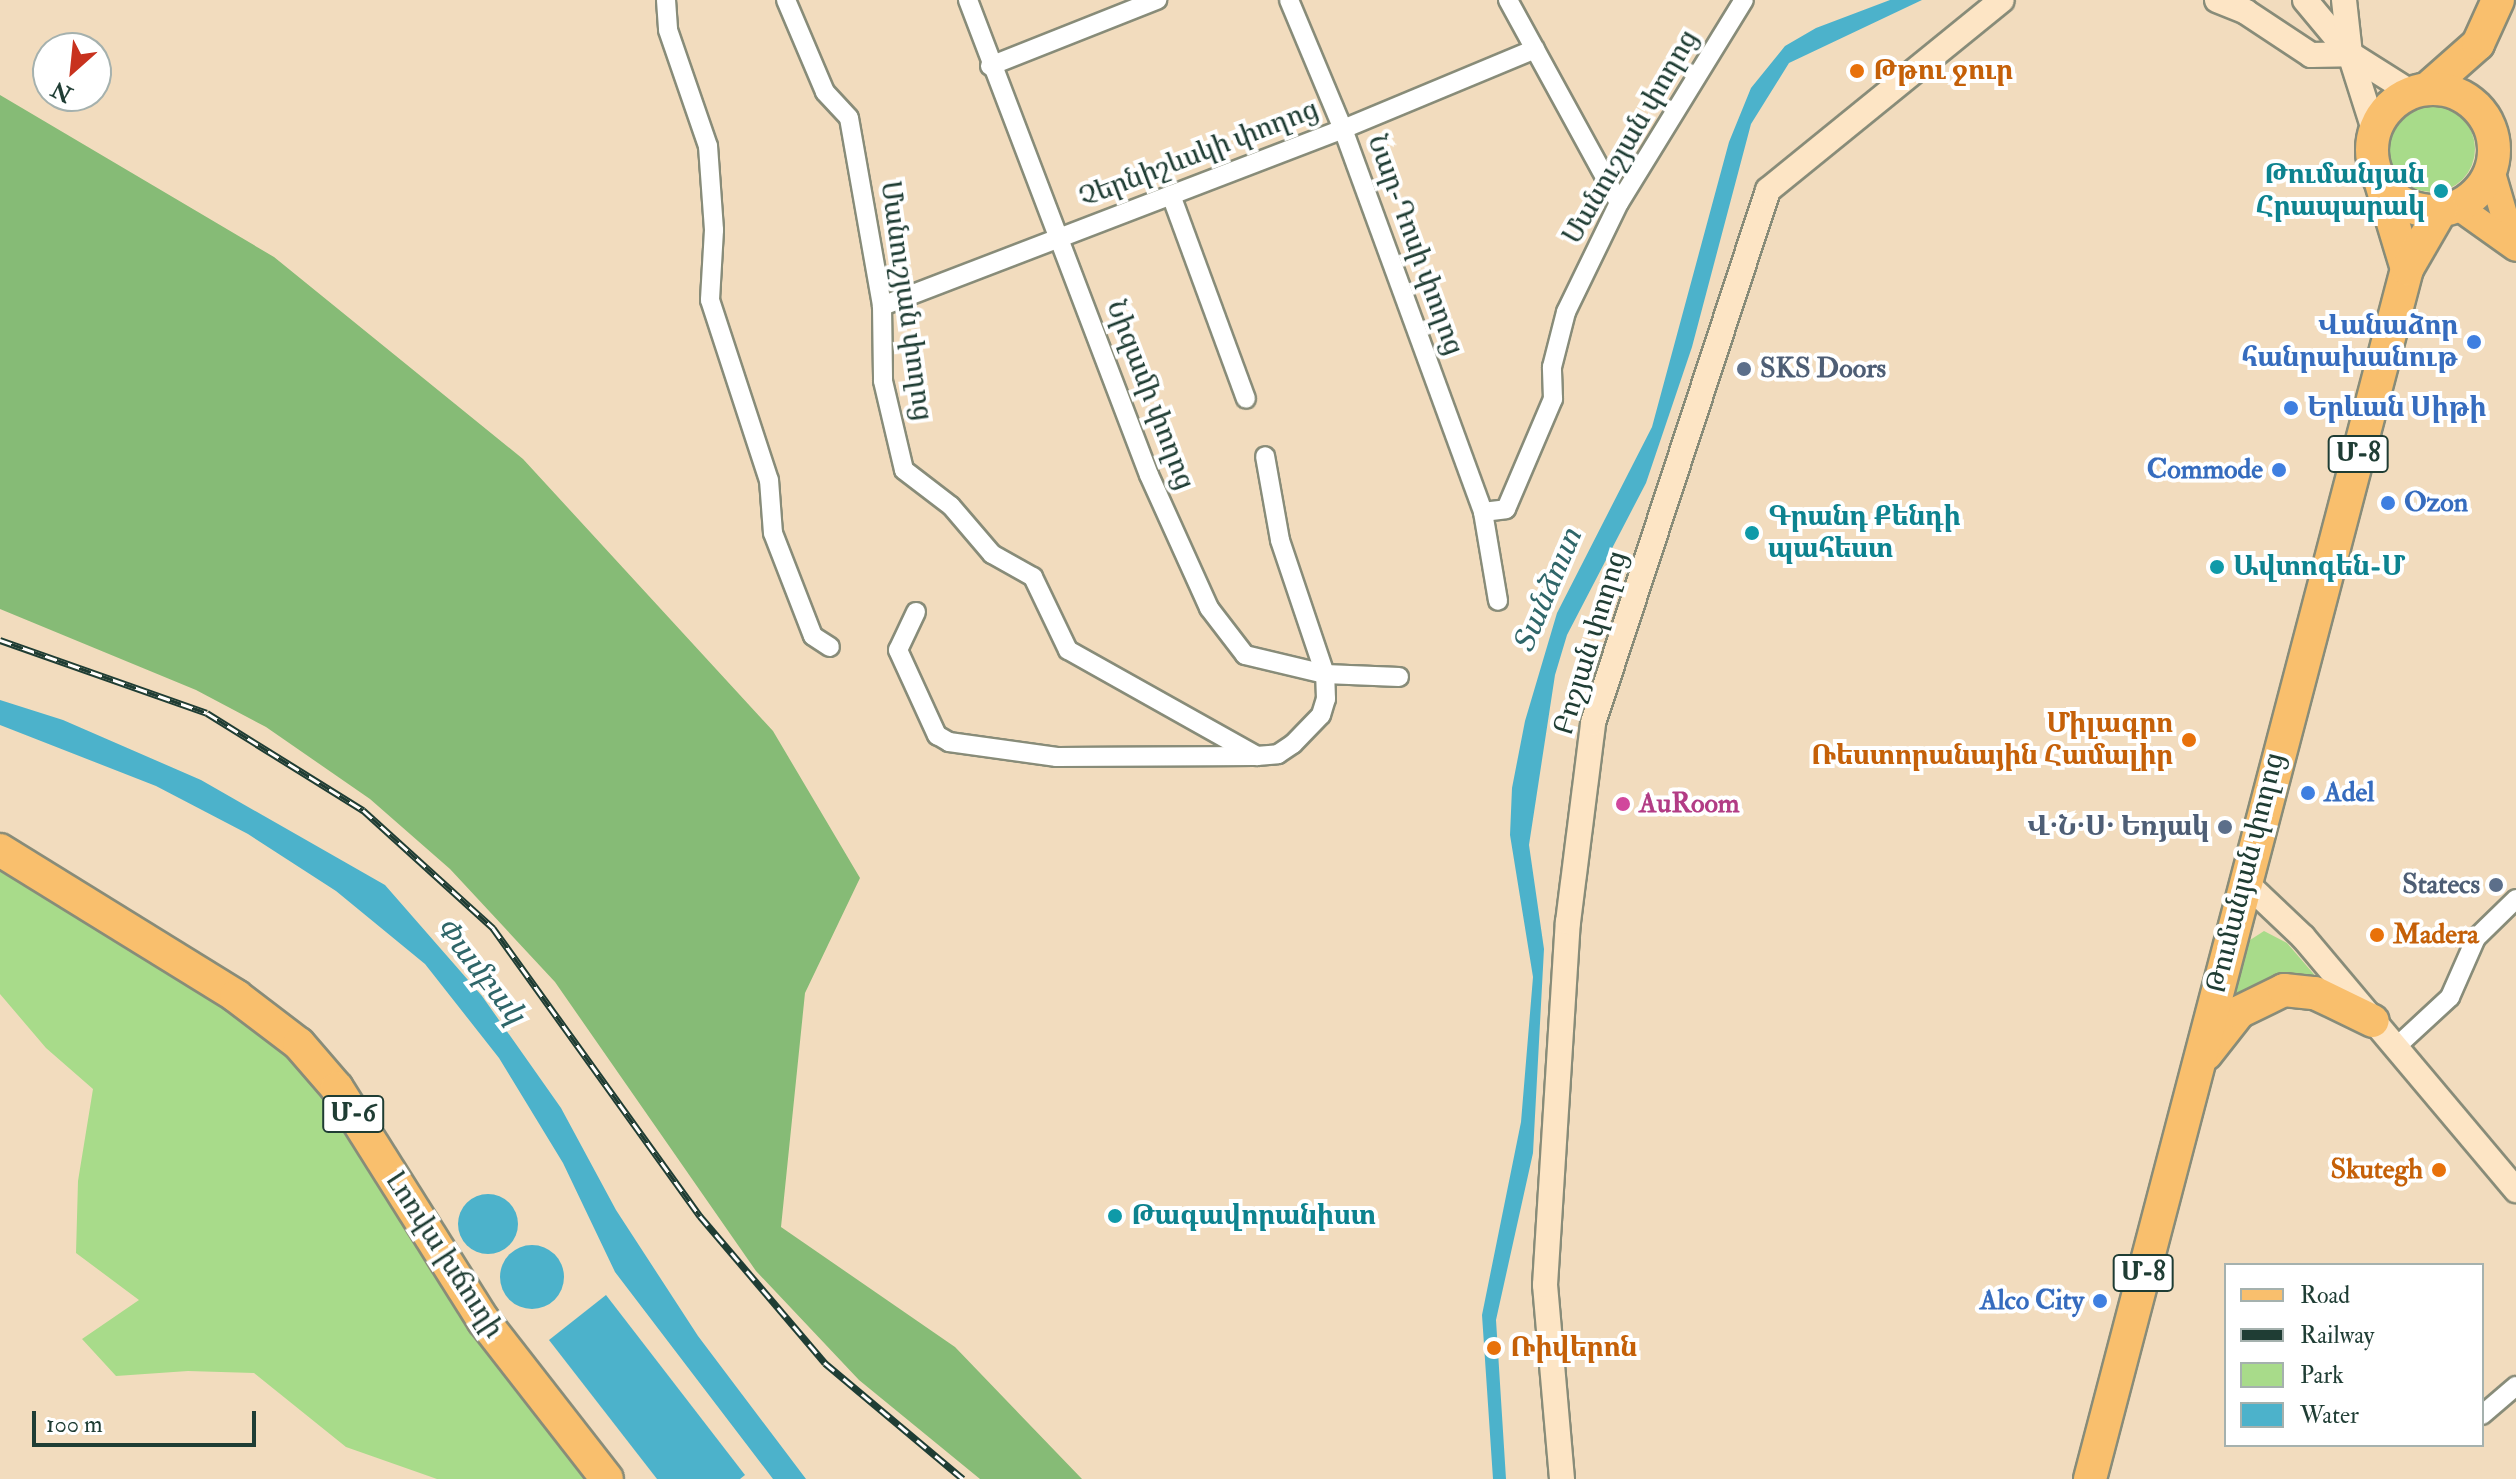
<!DOCTYPE html>
<meta charset="utf-8">
<style>
body{margin:0}
#map{position:relative;width:2516px;height:1479px;overflow:hidden;background:#f2dcbe;font-family:"IM FELL Double Pica","Noto Serif Armenian",serif}
div>[style]{position:absolute}
.green>*{inset:0;background:#a8db8a}
.round{border-radius:50%}
.forest>*{inset:0;background:#86bb76}
.water>*{inset:0;background:#4cb2cb}
.roads{filter:drop-shadow(2px 0 #888c79) drop-shadow(-2px 0 #888c79) drop-shadow(0 2px #888c79) drop-shadow(0 -2px #888c79)}
.street>*{height:18px;margin:-9px;padding:0 9px;transform-origin:9px;border-radius:9px;background:#fff}
.secondary>*{height:24px;margin:-12px;padding:0 12px;transform-origin:12px;border-radius:12px;background:#fde5c5}
.primary>*{height:26px;margin:-13px;padding:0 13px;transform-origin:13px;border-radius:13px;background:#f9bf6d}
.highway>*{height:32px;margin:-16px;padding:0 16px;transform-origin:16px;border-radius:16px;background:#f9bf6d}
.highway>.ring{margin:-16px;padding:0;box-sizing:content-box;background:none;border:32px solid #f9bf6d;border-radius:50%}
.rail>*{height:7px;margin-top:-3.5px;transform-origin:0;background:repeating-linear-gradient(90deg,#fff 0 12px,#1f3d34 0 24px);box-sizing:border-box;border-block:2px solid #1f3d34}
.dots>*{width:22px;height:22px;translate:-50% -50%;box-sizing:border-box;border:4px solid #fff;border-radius:50%}
span{translate:-50% -50%;white-space:nowrap;text-align:center;line-height:1.15;-webkit-text-stroke:8px #fff;paint-order:stroke}
.shield-label span{padding:2px 6px;background:#fff;border:2px solid;border-radius:6px;-webkit-text-stroke-width:0}
.shield-label{font-size:26px;color:#1f3d34;font-weight:700}
.food-label{font-size:28px;color:#c56008;font-weight:700}
.left{translate:0 -50%;text-align:left}
.right{translate:-100% -50%;text-align:right}
.street-label{font-size:28px;color:#1f3d34}
.culture-label{font-size:28px;color:#0d838f;font-weight:700}
.shop-label{font-size:28px;color:#366cbe;font-weight:700}
.service-label{font-size:28px;color:#4e5e75;font-weight:700}
.hotel-label{font-size:28px;color:#b23c85;font-weight:700}
.water-label{font-size:30px;color:#2f6669;font-style:italic}
.legend{position:absolute;left:2224px;top:1263px;width:260px;height:184px;box-sizing:border-box;background:#fff;border:2px solid #a5b1ae;margin:0;padding:10px 14px;list-style:none;font-size:24px;color:#1f3d34}
.legend li{display:flex;align-items:center;gap:16px;height:40px}
.legend b{width:40px;border:2px solid #a5b1ae}
.north{position:absolute;left:32px;top:32px;width:80px;height:80px;box-sizing:border-box;background:#fff;border:2px solid #a5b1ae;border-radius:50%;rotate:207deg;font-size:22px;font-weight:700;line-height:32px;text-align:center;color:#1f3d34}
.north::after{content:'';display:block;margin:auto;width:28px;height:36px;background:#c8321e;clip-path:polygon(50% 0,100% 100%,50% 72%,0 100%)}
.scale{position:absolute;left:32px;top:1411px;width:224px;height:36px;box-sizing:border-box;border:4px solid #1f3d34;border-top:0;padding-left:10px;font-size:24px;line-height:28px;white-space:nowrap;color:#1f3d34;-webkit-text-stroke:6px #fff;paint-order:stroke}
</style>
<div id="map">
<div class="green">
<div class="round" style="left:2389px;top:106px;width:86px;height:86px"></div>
<div style="clip-path:polygon(0 859px,290px 1051px,591px 1479px,437px 1479px,346px 1447px,254px 1373px,188px 1371px,116px 1376px,82px 1339px,139px 1300px,76px 1253px,78px 1181px,93px 1089px,46px 1048px,0 994px)"></div>
<div style="clip-path:polygon(2264px 931px,2287px 943px,2331px 994px,2225px 1022px,2247px 942px)"></div>
</div>
<div class="forest">
<div style="clip-path:polygon(0 95px,274px 257px,523px 459px,773px 731px,860px 878px,805px 993px,781px 1227px,955px 1347px,1082px 1479px,980px 1479px,859px 1380px,756px 1271px,555px 982px,450px 869px,370px 799px,266px 727px,196px 690px,0 609px)"></div>
</div>
<div class="water">
<div style="clip-path:polygon(1890px 0,1922px 0,1789px 63px,1751px 124px,1692px 347px,1646px 483px,1567px 635px,1555px 675px,1529px 845px,1544px 949px,1533px 1153px,1496px 1320px,1506px 1479px,1493px 1479px,1482px 1315px,1521px 1122px,1533px 977px,1510px 835px,1512px 788px,1525px 721px,1557px 613px,1652px 427px,1729px 142px,1751px 88px,1785px 46px,1816px 28px)"></div>
<div style="clip-path:polygon(0 700px,63px 720px,201px 780px,385px 885px,482px 996px,561px 1108px,616px 1210px,698px 1336px,806px 1479px,773px 1479px,615px 1272px,563px 1163px,499px 1058px,425px 964px,336px 891px,248px 834px,156px 786px,0 725px)"></div>
<div class="round" style="left:458px;top:1194px;width:60px;height:60px"></div>
<div class="round" style="left:500px;top:1245px;width:64px;height:64px"></div>
<div style="clip-path:polygon(606px 1295px,745px 1475px,740px 1479px,657px 1479px,549px 1340px)"></div>
</div>
<div class="roads">
<div class="street">
<div style="left:666px;top:0;width:30px;rotate:86deg"></div>
<div style="left:668px;top:30px;width:123px;rotate:71deg"></div>
<div style="left:708px;top:146px;width:84px;rotate:85.9deg"></div>
<div style="left:714px;top:230px;width:70px;rotate:93.3deg"></div>
<div style="left:710px;top:300px;width:189px;rotate:71.9deg"></div>
<div style="left:769px;top:480px;width:53px;rotate:85.7deg"></div>
<div style="left:773px;top:533px;width:110px;rotate:68.8deg"></div>
<div style="left:813px;top:636px;width:20px;rotate:33deg"></div>
<div style="left:786px;top:0;width:100px;rotate:67deg"></div>
<div style="left:825px;top:92px;width:35px;rotate:47deg"></div>
<div style="left:849px;top:118px;width:191px;rotate:80deg"></div>
<div style="left:882px;top:306px;width:75px;rotate:89.2deg"></div>
<div style="left:883px;top:381px;width:91px;rotate:76.7deg"></div>
<div style="left:904px;top:470px;width:59px;rotate:37.5deg"></div>
<div style="left:951px;top:506px;width:63px;rotate:49.5deg"></div>
<div style="left:992px;top:554px;width:47px;rotate:29.3deg"></div>
<div style="left:1033px;top:577px;width:81px;rotate:64.4deg"></div>
<div style="left:1068px;top:650px;width:217px;rotate:29.3deg"></div>
<div style="left:1257px;top:756px;width:21px;rotate:-5deg"></div>
<div style="left:1278px;top:754px;width:18px;rotate:-34deg"></div>
<div style="left:1293px;top:744px;width:40px;rotate:-46deg"></div>
<div style="left:1321px;top:715px;width:17px;rotate:-73deg"></div>
<div style="left:1326px;top:699px;width:25px;rotate:-92deg"></div>
<div style="left:1325px;top:674px;width:141px;rotate:-108.6deg"></div>
<div style="left:1280px;top:540px;width:85px;rotate:-100.1deg"></div>
<div style="left:968px;top:0;width:508px;rotate:69.14deg"></div>
<div style="left:1149px;top:475px;width:146px;rotate:65.7deg"></div>
<div style="left:1209px;top:608px;width:59px;rotate:52.5deg"></div>
<div style="left:1245px;top:655px;width:82px;rotate:13.4deg"></div>
<div style="left:1325px;top:674px;width:74px;rotate:2.3deg"></div>
<div style="left:1289px;top:0;width:140px;rotate:67.3deg"></div>
<div style="left:1343px;top:129px;width:408px;rotate:69.9deg"></div>
<div style="left:1483px;top:512px;width:90px;rotate:80.4deg"></div>
<div style="left:1508px;top:0;width:231px;rotate:61.3deg"></div>
<div style="left:990px;top:66px;width:180px;rotate:-21.6deg"></div>
<div style="left:1171px;top:195px;width:217px;rotate:69.8deg"></div>
<div style="left:882px;top:306px;width:494px;rotate:-21deg"></div>
<div style="left:1343px;top:129px;width:208px;rotate:-22.6deg"></div>
<div style="left:1483px;top:512px;width:23px;rotate:-7deg"></div>
<div style="left:1506px;top:509px;width:120px;rotate:-66.9deg"></div>
<div style="left:1553px;top:399px;width:32px;rotate:-92deg"></div>
<div style="left:1552px;top:367px;width:57px;rotate:-75.7deg"></div>
<div style="left:1566px;top:312px;width:121px;rotate:-64.1deg"></div>
<div style="left:1619px;top:203px;width:238px;rotate:-58.4deg"></div>
<div style="left:916px;top:612px;width:42px;rotate:115.3deg"></div>
<div style="left:898px;top:650px;width:94px;rotate:65.4deg"></div>
<div style="left:937px;top:735px;width:14px;rotate:30deg"></div>
<div style="left:949px;top:742px;width:109px;rotate:7.9deg"></div>
<div style="left:1057px;top:757px;width:198px;rotate:-0.3deg"></div>
<div style="left:2395px;top:1048px;width:75px;rotate:-42.8deg"></div>
<div style="left:2450px;top:997px;width:64px;rotate:-66.2deg"></div>
<div style="left:2476px;top:938px;width:56px;rotate:-44.3deg"></div>
<div style="left:2482px;top:1415px;width:45px;rotate:-40.5deg"></div>
</div>
<div class="secondary">
<div style="left:2217px;top:0;width:31px;rotate:22deg"></div>
<div style="left:2246px;top:12px;width:78px;rotate:33.5deg"></div>
<div style="left:2311px;top:55px;width:39px;rotate:-1deg"></div>
<div style="left:2305px;top:0;width:70px;rotate:50.2deg"></div>
<div style="left:2350px;top:54px;width:73px;rotate:32.2deg"></div>
<div style="left:2344px;top:0;width:54px;rotate:83.7deg"></div>
<div style="left:2350px;top:54px;width:83px;rotate:72.4deg"></div>
<div style="left:2244px;top:881px;width:81px;rotate:43.5deg"></div>
<div style="left:2303px;top:937px;width:331px;rotate:49.9deg"></div>
<div style="left:1562px;top:1479px;width:195px;rotate:-95deg"></div>
<div style="left:1545px;top:1285px;width:364px;rotate:-86.4deg"></div>
<div style="left:1568px;top:922px;width:201px;rotate:-82.8deg"></div>
<div style="left:1593px;top:723px;width:561px;rotate:-71.82deg"></div>
<div style="left:1768px;top:190px;width:301px;rotate:-39.1deg"></div>
</div>
<div class="primary">
<div style="left:2491px;top:170px;width:78px;rotate:73.7deg"></div>
<div style="left:2457px;top:206px;width:72px;rotate:35.4deg"></div>
</div>
<div class="highway">
<div style="left:2427px;top:89px;width:68px;rotate:-41.4deg"></div>
<div style="left:2478px;top:44px;width:48px;rotate:-65.6deg"></div>
<div class="ring" style="left:2372px;top:89px;width:90px;height:90px"></div>
<div style="left:2381px;top:183px;width:90px;rotate:73.2deg"></div>
<div style="left:0;top:850px;width:278px;rotate:31.7deg"></div>
<div style="left:236px;top:996px;width:79px;rotate:37.3deg"></div>
<div style="left:299px;top:1044px;width:58px;rotate:49.2deg"></div>
<div style="left:337px;top:1088px;width:275px;rotate:57.8deg"></div>
<div style="left:484px;top:1321px;width:200px;rotate:52.1deg"></div>
<div style="left:2206px;top:1054px;width:53px;rotate:-51.8deg"></div>
<div style="left:2239px;top:1012px;width:50px;rotate:-26.1deg"></div>
<div style="left:2284px;top:990px;width:31px;rotate:6deg"></div>
<div style="left:2315px;top:993px;width:64px;rotate:25.8deg"></div>
<div style="left:2090px;top:1479px;width:1251px;rotate:-75.32deg"></div>
<div style="left:2407px;top:269px;width:68px;rotate:-60deg"></div>
</div>
</div>
<div class="rail">
<div style="left:0;top:640px;width:219px;rotate:19.4deg"></div>
<div style="left:207px;top:713px;width:184px;rotate:31.9deg"></div>
<div style="left:363px;top:810px;width:176px;rotate:42.2deg"></div>
<div style="left:493px;top:928px;width:355px;rotate:54.3deg"></div>
<div style="left:700px;top:1216px;width:193px;rotate:49.6deg"></div>
<div style="left:825px;top:1363px;width:180px;rotate:40deg"></div>
</div>
<div class="dots">
<div style="left:1857px;top:71px;background:#e8710a"></div>
<div style="left:2441px;top:191px;background:#0f9aa8"></div>
<div style="left:2474px;top:342px;background:#3f7fe0"></div>
<div style="left:1744px;top:369px;background:#5c6f8a"></div>
<div style="left:2291px;top:408px;background:#3f7fe0"></div>
<div style="left:2279px;top:470px;background:#3f7fe0"></div>
<div style="left:2388px;top:503px;background:#3f7fe0"></div>
<div style="left:1752px;top:533px;background:#0f9aa8"></div>
<div style="left:2217px;top:567px;background:#0f9aa8"></div>
<div style="left:2189px;top:740px;background:#e8710a"></div>
<div style="left:2308px;top:793px;background:#3f7fe0"></div>
<div style="left:1623px;top:804px;background:#d1479c"></div>
<div style="left:2225px;top:827px;background:#5c6f8a"></div>
<div style="left:2496px;top:885px;background:#5c6f8a"></div>
<div style="left:2377px;top:935px;background:#e8710a"></div>
<div style="left:2439px;top:1170px;background:#e8710a"></div>
<div style="left:1115px;top:1216px;background:#0f9aa8"></div>
<div style="left:2100px;top:1301px;background:#3f7fe0"></div>
<div style="left:1494px;top:1348px;background:#e8710a"></div>
</div>
<div class="shield-label">
<span style="left:2358px;top:454px">Մ-8</span>
<span style="left:353px;top:1114px">Մ-6</span>
<span style="left:2143px;top:1273px">Մ-8</span>
</div>
<div class="food-label">
<span class="left" style="left:1873px;top:71px">Թթու ջուր</span>
<span class="right" style="left:2173px;top:740px">Միլագրո<br>Ռեստորանային Համալիր</span>
<span class="left" style="left:2393px;top:935px">Madera</span>
<span class="right" style="left:2423px;top:1170px">Skutegh</span>
<span class="left" style="left:1510px;top:1348px">Ռիվերոն</span>
</div>
<div class="street-label">
<span style="left:1631px;top:137px;rotate:-60deg">Մանուշյան փողոց</span>
<span style="left:1199px;top:154px;rotate:-21deg">Չերնիշևսկի փողոց</span>
<span style="left:1415px;top:245px;rotate:70deg">Նար-Դոսի փողոց</span>
<span style="left:906px;top:301px;rotate:82deg">Մանուշյան փողոց</span>
<span style="left:1150px;top:395px;rotate:69deg">Նիզամի փողոց</span>
<span style="left:1591px;top:643px;rotate:-73deg">Բոշյան փողոց</span>
<span style="left:2246px;top:873px;rotate:-76deg">Թումանյան փողոց</span>
<span style="left:444px;top:1255px;rotate:57deg">Լոռվա խճուղի</span>
</div>
<div class="culture-label">
<span class="right" style="left:2425px;top:191px">Թումանյան<br>Հրապարակ</span>
<span class="left" style="left:1768px;top:533px">Գրանդ Քենդի<br>պահեստ</span>
<span class="left" style="left:2233px;top:567px">Ավտոգեն-Մ</span>
<span class="left" style="left:1131px;top:1216px">Թագավորանիստ</span>
</div>
<div class="shop-label">
<span class="right" style="left:2458px;top:342px">Վանաձոր<br>հանրախանութ</span>
<span class="left" style="left:2307px;top:408px">Երևան Սիթի</span>
<span class="right" style="left:2263px;top:470px">Commode</span>
<span class="left" style="left:2404px;top:503px">Ozon</span>
<span class="left" style="left:2324px;top:793px">Adel</span>
<span class="right" style="left:2084px;top:1301px">Alco City</span>
</div>
<div class="service-label">
<span class="left" style="left:1760px;top:369px">SKS Doors</span>
<span class="right" style="left:2209px;top:827px">Վ․Ն․Ս․ Եռյակ</span>
<span class="right" style="left:2480px;top:885px">Statecs</span>
</div>
<div class="hotel-label">
<span class="left" style="left:1639px;top:804px">AuRoom</span>
</div>
<div class="water-label">
<span style="left:1548px;top:591px;rotate:-67deg">Տանձուտ</span>
<span style="left:480px;top:971px;rotate:52deg">Փամբակ</span>
</div>
<ul class="legend">
<li><b style="height:10px;background:#f9bf6d"></b>Road</li>
<li><b style="height:10px;background:#1f3d34"></b>Railway</li>
<li><b style="height:22px;background:#a8db8a"></b>Park</li>
<li><b style="height:22px;background:#4cb2cb"></b>Water</li>
</ul>
<div class="north">N</div>
<div class="scale">100 m</div>
</div>
